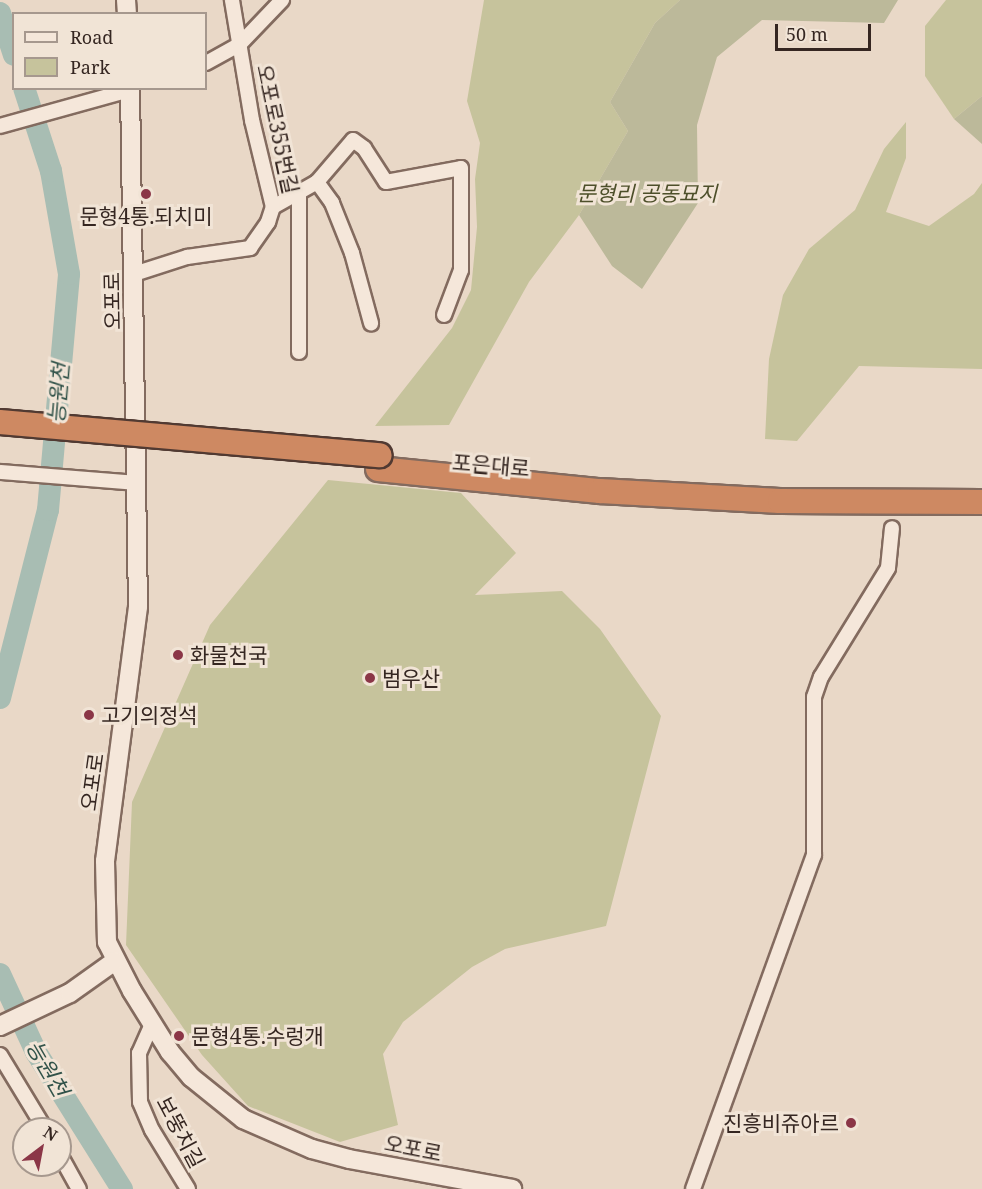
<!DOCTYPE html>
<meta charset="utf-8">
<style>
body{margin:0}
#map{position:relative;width:982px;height:1189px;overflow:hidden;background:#e9d8c7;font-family:"Noto Serif","Noto Sans KR",serif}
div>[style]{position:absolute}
.green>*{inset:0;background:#c6c39c}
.cemetery>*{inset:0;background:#bcb99a}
.river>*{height:22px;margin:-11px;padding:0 11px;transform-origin:11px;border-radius:11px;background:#a8bdb3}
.roads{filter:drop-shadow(2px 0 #836b5f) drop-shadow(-2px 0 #836b5f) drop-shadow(0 2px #836b5f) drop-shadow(0 -2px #836b5f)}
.street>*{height:14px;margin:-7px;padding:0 7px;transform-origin:7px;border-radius:7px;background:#f5e7da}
.secondary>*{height:18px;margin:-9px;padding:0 9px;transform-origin:9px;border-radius:9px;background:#f5e7da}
.highway>*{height:24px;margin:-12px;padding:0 12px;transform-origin:12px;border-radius:12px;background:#ce8962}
.bridges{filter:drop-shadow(2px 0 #513a32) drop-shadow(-2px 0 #513a32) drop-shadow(0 2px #513a32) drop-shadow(0 -2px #513a32)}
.highway-bridge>*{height:24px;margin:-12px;padding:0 12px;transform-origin:12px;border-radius:12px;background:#ce8962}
.dots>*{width:16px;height:16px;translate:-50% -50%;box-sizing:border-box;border:3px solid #f1e4d6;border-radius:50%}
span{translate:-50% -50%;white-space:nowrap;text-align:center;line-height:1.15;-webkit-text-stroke:6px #f1e4d6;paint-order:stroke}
.street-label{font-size:21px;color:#352621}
.park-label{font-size:21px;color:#4d4f2a;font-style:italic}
.poi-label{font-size:21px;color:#352621}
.left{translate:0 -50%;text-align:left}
.right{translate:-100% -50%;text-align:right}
.water-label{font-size:22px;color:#32534a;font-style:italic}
.legend{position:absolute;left:12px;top:12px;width:195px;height:78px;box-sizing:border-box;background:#f1e4d6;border:2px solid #a6988e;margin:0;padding:8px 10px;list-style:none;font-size:18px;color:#352621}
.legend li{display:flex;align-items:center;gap:12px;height:30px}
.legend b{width:30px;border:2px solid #a6988e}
.north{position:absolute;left:12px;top:1117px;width:60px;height:60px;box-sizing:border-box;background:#f1e4d6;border:2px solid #a6988e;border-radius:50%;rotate:32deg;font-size:16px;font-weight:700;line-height:24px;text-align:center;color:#352621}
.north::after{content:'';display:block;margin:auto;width:21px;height:27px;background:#8b3647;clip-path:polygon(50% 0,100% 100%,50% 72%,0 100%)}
.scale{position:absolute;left:775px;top:24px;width:96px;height:27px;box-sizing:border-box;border:3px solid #352621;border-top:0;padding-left:8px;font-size:18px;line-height:21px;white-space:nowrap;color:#352621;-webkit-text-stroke:4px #f1e4d6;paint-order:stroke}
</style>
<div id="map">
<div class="green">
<div style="clip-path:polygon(484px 0,680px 0,655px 23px,610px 102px,628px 131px,579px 215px,529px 282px,449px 425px,375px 426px,452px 328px,471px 290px,477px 227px,475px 179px,480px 143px,467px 101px)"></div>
<div style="clip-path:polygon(946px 0,982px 0,982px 96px,954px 119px,925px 76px,925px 26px)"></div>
<div style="clip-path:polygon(906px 122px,906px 158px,886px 212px,929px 226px,974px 194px,982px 183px,982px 369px,859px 366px,797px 441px,765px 439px,769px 359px,783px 295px,809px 249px,855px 210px,884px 149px)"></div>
<div style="clip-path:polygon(328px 480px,461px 493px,516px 553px,475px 595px,562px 591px,600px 629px,661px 716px,606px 926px,505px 949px,472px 967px,403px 1022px,383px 1054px,398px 1125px,340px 1142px,248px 1106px,202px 1055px,126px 945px,132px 802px,210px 625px)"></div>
</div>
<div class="cemetery">
<div style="clip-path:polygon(680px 0,898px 0,884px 23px,762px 20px,717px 57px,697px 125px,698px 203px,642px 289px,612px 266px,579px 215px,628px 131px,610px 102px,655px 23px)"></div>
<div style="clip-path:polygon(982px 96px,982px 144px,954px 119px)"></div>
</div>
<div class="river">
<div style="left:0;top:13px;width:44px;rotate:71.6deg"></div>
<div style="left:0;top:698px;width:194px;rotate:-75.7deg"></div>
<div style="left:48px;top:510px;width:237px;rotate:-84.9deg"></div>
<div style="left:69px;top:274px;width:105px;rotate:-99.9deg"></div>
<div style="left:51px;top:171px;width:87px;rotate:-108deg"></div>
<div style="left:0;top:974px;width:86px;rotate:65.2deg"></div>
<div style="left:36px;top:1052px;width:162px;rotate:57.9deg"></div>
</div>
<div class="roads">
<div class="street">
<div style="left:206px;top:63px;width:39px;rotate:-29deg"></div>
<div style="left:240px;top:44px;width:61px;rotate:-46.3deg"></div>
<div style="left:0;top:126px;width:135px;rotate:-15.5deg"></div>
<div style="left:317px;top:182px;width:26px;rotate:54deg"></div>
<div style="left:332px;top:203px;width:54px;rotate:68.2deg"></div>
<div style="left:352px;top:253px;width:73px;rotate:74.8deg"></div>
<div style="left:273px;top:207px;width:51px;rotate:-29.6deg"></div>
<div style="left:317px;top:182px;width:55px;rotate:-49.4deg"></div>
<div style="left:353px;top:140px;width:14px;rotate:36deg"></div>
<div style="left:364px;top:148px;width:40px;rotate:57.1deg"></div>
<div style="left:386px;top:182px;width:76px;rotate:-10.6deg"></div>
<div style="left:461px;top:168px;width:102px;rotate:90deg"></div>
<div style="left:461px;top:270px;width:48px;rotate:110.7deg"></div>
<div style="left:134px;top:274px;width:56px;rotate:-17.8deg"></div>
<div style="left:187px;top:257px;width:64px;rotate:-8.1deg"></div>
<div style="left:250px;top:248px;width:32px;rotate:-55deg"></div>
<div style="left:268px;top:222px;width:16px;rotate:-72deg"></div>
<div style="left:273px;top:207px;width:89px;rotate:-103.6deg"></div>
<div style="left:252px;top:120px;width:122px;rotate:-99.5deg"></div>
<div style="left:299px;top:352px;width:159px;rotate:-90deg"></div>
<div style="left:0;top:472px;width:137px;rotate:4.6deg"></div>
<div style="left:152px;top:1024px;width:32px;rotate:114deg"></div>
<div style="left:139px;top:1053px;width:49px;rotate:88.8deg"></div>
<div style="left:140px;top:1102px;width:30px;rotate:67deg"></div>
<div style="left:152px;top:1130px;width:69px;rotate:58.6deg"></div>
<div style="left:0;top:1055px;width:87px;rotate:58.7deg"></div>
<div style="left:60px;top:1155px;width:39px;rotate:61deg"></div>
<div style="left:693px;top:1189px;width:355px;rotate:-70.1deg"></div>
<div style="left:814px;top:855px;width:158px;rotate:-90deg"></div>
<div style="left:814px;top:697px;width:21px;rotate:-71deg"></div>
<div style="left:821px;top:677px;width:128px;rotate:-58.4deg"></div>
<div style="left:888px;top:568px;width:40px;rotate:-84.3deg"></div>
</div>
<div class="secondary">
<div style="left:126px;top:0;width:14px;rotate:86deg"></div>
<div style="left:130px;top:88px;width:519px;rotate:89.12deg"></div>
<div style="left:138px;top:607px;width:256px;rotate:97.4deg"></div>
<div style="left:105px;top:861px;width:81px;rotate:88.6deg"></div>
<div style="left:107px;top:942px;width:55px;rotate:63deg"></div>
<div style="left:132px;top:991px;width:72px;rotate:58.1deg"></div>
<div style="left:170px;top:1052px;width:33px;rotate:50deg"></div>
<div style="left:191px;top:1077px;width:67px;rotate:38.9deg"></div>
<div style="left:243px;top:1119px;width:75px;rotate:23.5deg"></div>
<div style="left:312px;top:1149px;width:38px;rotate:15deg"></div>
<div style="left:349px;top:1159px;width:166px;rotate:10.4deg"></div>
<div style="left:0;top:1026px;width:77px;rotate:-25.2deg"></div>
<div style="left:70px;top:993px;width:55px;rotate:-35.4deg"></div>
</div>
<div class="highway">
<div style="left:378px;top:469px;width:223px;rotate:5.7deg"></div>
<div style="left:600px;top:491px;width:180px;rotate:3.2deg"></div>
<div style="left:780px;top:501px;width:202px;rotate:0.3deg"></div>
</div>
</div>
<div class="bridges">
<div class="highway-bridge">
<div style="left:0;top:422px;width:381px;rotate:5deg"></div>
</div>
</div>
<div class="dots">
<div style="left:146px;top:194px;background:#8b3647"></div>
<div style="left:178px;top:655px;background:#8b3647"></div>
<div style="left:370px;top:678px;background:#8b3647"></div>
<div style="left:89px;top:715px;background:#8b3647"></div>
<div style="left:179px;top:1036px;background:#8b3647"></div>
<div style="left:851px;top:1123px;background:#8b3647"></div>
</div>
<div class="street-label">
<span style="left:278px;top:129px;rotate:78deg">오포로355번길</span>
<span style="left:112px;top:301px;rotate:-91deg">오포로</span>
<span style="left:491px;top:465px;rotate:5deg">포은대로</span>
<span style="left:92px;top:782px;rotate:-82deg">오포로</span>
<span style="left:181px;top:1132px;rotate:62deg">보뚱치길</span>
<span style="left:413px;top:1148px;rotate:11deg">오포로</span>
</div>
<div class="park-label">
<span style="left:647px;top:193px">문형리 공동묘지</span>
</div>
<div class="poi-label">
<span style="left:146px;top:216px">문형4통.되치미</span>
<span class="left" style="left:190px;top:655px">화물천국</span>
<span class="left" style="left:382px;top:678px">범우산</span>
<span class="left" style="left:101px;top:715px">고기의정석</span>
<span class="left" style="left:191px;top:1036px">문형4통.수렁개</span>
<span class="right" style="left:839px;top:1123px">진흥비쥬아르</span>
</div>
<div class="water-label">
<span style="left:58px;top:393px;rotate:-85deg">능원천</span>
<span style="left:48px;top:1068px;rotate:60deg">능원천</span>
</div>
<ul class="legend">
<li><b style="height:8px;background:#f5e7da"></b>Road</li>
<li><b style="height:16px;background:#c6c39c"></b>Park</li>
</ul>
<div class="north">N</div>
<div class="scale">50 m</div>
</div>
